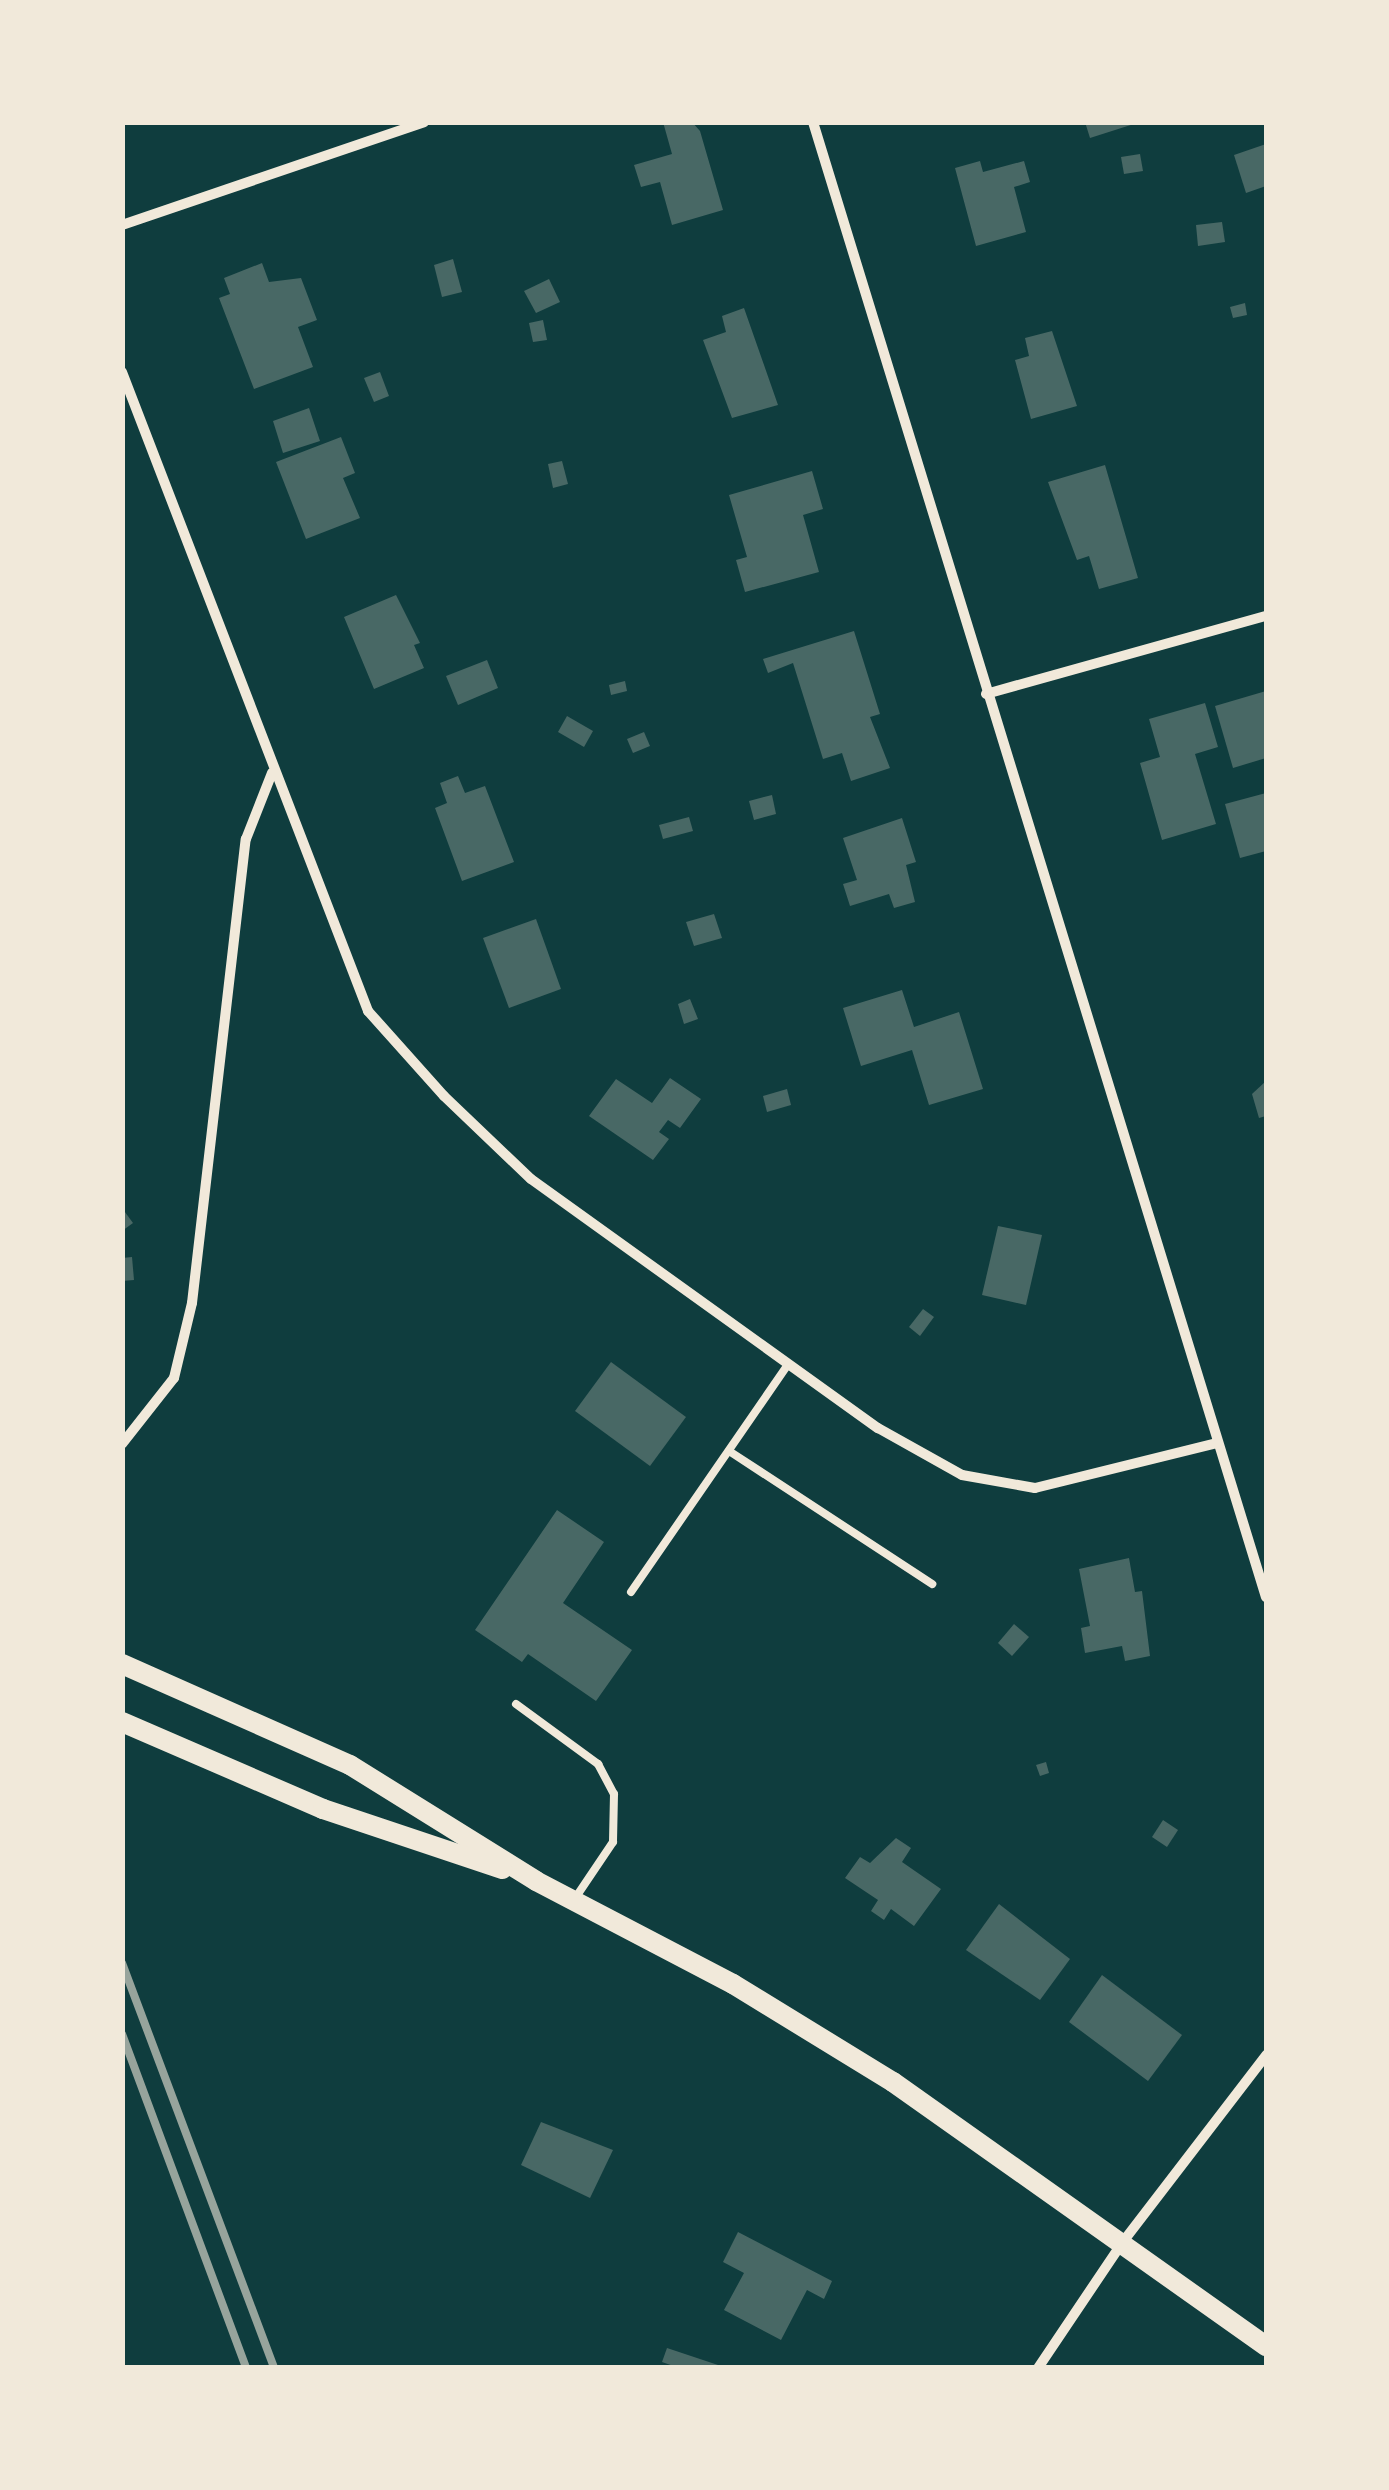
<!DOCTYPE html>
<style>
body{margin:0}
#map{position:relative;width:1389px;height:2490px;overflow:hidden;background:#0f3d3e;font-family:Literata,serif}
div>[style]{position:absolute}
.building>*{inset:0;background:#486865}
.service>*{height:8px;margin:-4px;padding:0 4px;transform-origin:4px;border-radius:4px;background:#f1e9da}
.minor>*{height:10px;margin:-5px;padding:0 5px;transform-origin:5px;border-radius:5px;background:#f1e9da}
.secondary>*{height:20px;margin:-10px;padding:0 10px;transform-origin:10px;border-radius:10px;background:#f1e9da}
.rail>*{height:8px;margin:-4px;padding:0 4px;transform-origin:4px;border-radius:4px;background:#97a49c}
span{translate:-50% -50%;white-space:nowrap;text-align:center;line-height:1.15;-webkit-text-stroke:10px #f1e9da;paint-order:stroke}
.frame{position:absolute;inset:0;border:125px solid #f1e9da;pointer-events:none}
</style>
<div id="map">
<div class="building">
<div style="clip-path:polygon(663px 122px,692px 122px,700px 131px,723px 210px,672px 225px,660px 182px,641px 187px,634px 165px,672px 154px)"></div>
<div style="clip-path:polygon(1085px 122px,1137px 122px,1137px 123px,1090px 138px)"></div>
<div style="clip-path:polygon(1266px 144px,1266px 186px,1246px 193px,1234px 155px)"></div>
<div style="clip-path:polygon(1140px 154px,1143px 171px,1124px 174px,1121px 157px)"></div>
<div style="clip-path:polygon(980px 161px,983px 172px,1024px 161px,1030px 182px,1014px 187px,1026px 232px,976px 246px,955px 168px)"></div>
<div style="clip-path:polygon(1222px 222px,1225px 242px,1198px 246px,1196px 225px)"></div>
<div style="clip-path:polygon(453px 259px,462px 292px,442px 297px,434px 265px)"></div>
<div style="clip-path:polygon(262px 263px,269px 282px,301px 278px,317px 320px,298px 327px,313px 367px,254px 389px,219px 298px,230px 294px,224px 278px)"></div>
<div style="clip-path:polygon(549px 279px,560px 302px,536px 313px,524px 291px)"></div>
<div style="clip-path:polygon(1245px 303px,1247px 315px,1233px 318px,1230px 307px)"></div>
<div style="clip-path:polygon(744px 308px,778px 405px,732px 418px,703px 340px,726px 332px,722px 316px)"></div>
<div style="clip-path:polygon(543px 320px,547px 340px,533px 342px,529px 323px)"></div>
<div style="clip-path:polygon(1052px 331px,1077px 406px,1031px 419px,1015px 360px,1029px 356px,1025px 338px)"></div>
<div style="clip-path:polygon(380px 372px,389px 396px,374px 402px,364px 378px)"></div>
<div style="clip-path:polygon(309px 408px,320px 441px,283px 453px,273px 421px)"></div>
<div style="clip-path:polygon(341px 437px,355px 473px,343px 478px,360px 518px,306px 539px,276px 462px)"></div>
<div style="clip-path:polygon(562px 461px,568px 484px,553px 488px,548px 464px)"></div>
<div style="clip-path:polygon(1105px 465px,1138px 578px,1099px 589px,1089px 556px,1077px 560px,1048px 482px)"></div>
<div style="clip-path:polygon(812px 471px,823px 509px,803px 515px,819px 572px,745px 592px,736px 560px,747px 557px,729px 495px)"></div>
<div style="clip-path:polygon(396px 595px,420px 643px,414px 645px,424px 668px,374px 689px,344px 617px)"></div>
<div style="clip-path:polygon(854px 631px,880px 714px,870px 717px,890px 768px,851px 781px,842px 753px,823px 759px,793px 663px,768px 673px,763px 659px)"></div>
<div style="clip-path:polygon(487px 660px,498px 688px,458px 705px,446px 676px)"></div>
<div style="clip-path:polygon(625px 681px,627px 691px,611px 695px,609px 685px)"></div>
<div style="clip-path:polygon(1266px 691px,1266px 758px,1233px 768px,1215px 706px)"></div>
<div style="clip-path:polygon(1205px 703px,1218px 747px,1195px 754px,1216px 824px,1162px 840px,1140px 763px,1160px 757px,1149px 719px)"></div>
<div style="clip-path:polygon(567px 716px,593px 731px,584px 747px,558px 732px)"></div>
<div style="clip-path:polygon(644px 732px,650px 746px,633px 753px,627px 739px)"></div>
<div style="clip-path:polygon(458px 776px,465px 793px,485px 786px,514px 862px,462px 881px,435px 808px,447px 803px,440px 783px)"></div>
<div style="clip-path:polygon(1266px 793px,1266px 851px,1240px 858px,1225px 804px)"></div>
<div style="clip-path:polygon(772px 795px,776px 814px,754px 820px,749px 801px)"></div>
<div style="clip-path:polygon(689px 817px,693px 831px,663px 839px,659px 825px)"></div>
<div style="clip-path:polygon(902px 818px,916px 862px,906px 865px,915px 902px,894px 908px,889px 894px,850px 906px,843px 884px,857px 880px,843px 838px)"></div>
<div style="clip-path:polygon(714px 914px,722px 938px,694px 946px,686px 922px)"></div>
<div style="clip-path:polygon(536px 919px,561px 989px,509px 1008px,483px 938px)"></div>
<div style="clip-path:polygon(902px 990px,914px 1027px,959px 1012px,983px 1089px,929px 1105px,912px 1050px,861px 1066px,843px 1008px)"></div>
<div style="clip-path:polygon(690px 999px,698px 1019px,684px 1024px,678px 1004px)"></div>
<div style="clip-path:polygon(670px 1078px,701px 1099px,680px 1128px,668px 1120px,659px 1132px,669px 1139px,653px 1160px,589px 1116px,616px 1079px,652px 1103px)"></div>
<div style="clip-path:polygon(1266px 1081px,1266px 1116px,1259px 1118px,1252px 1094px)"></div>
<div style="clip-path:polygon(787px 1089px,791px 1105px,767px 1112px,763px 1096px)"></div>
<div style="clip-path:polygon(122px 1208px,133px 1223px,122px 1231px)"></div>
<div style="clip-path:polygon(998px 1226px,1042px 1235px,1026px 1305px,982px 1295px)"></div>
<div style="clip-path:polygon(132px 1257px,134px 1280px,122px 1281px,122px 1258px)"></div>
<div style="clip-path:polygon(923px 1309px,934px 1317px,920px 1336px,909px 1327px)"></div>
<div style="clip-path:polygon(611px 1362px,686px 1417px,650px 1466px,575px 1411px)"></div>
<div style="clip-path:polygon(557px 1510px,604px 1542px,563px 1603px,632px 1650px,596px 1701px,528px 1654px,522px 1662px,475px 1630px)"></div>
<div style="clip-path:polygon(1129px 1558px,1135px 1592px,1142px 1591px,1150px 1656px,1125px 1661px,1122px 1646px,1085px 1653px,1081px 1628px,1090px 1626px,1079px 1569px)"></div>
<div style="clip-path:polygon(1014px 1624px,1029px 1637px,1012px 1656px,998px 1643px)"></div>
<div style="clip-path:polygon(1046px 1762px,1049px 1773px,1040px 1776px,1036px 1765px)"></div>
<div style="clip-path:polygon(1163px 1820px,1178px 1830px,1167px 1847px,1152px 1837px)"></div>
<div style="clip-path:polygon(896px 1838px,911px 1848px,902px 1862px,941px 1889px,914px 1926px,891px 1909px,884px 1920px,871px 1911px,878px 1900px,845px 1878px,860px 1857px,870px 1863px)"></div>
<div style="clip-path:polygon(999px 1904px,1070px 1959px,1040px 2000px,966px 1950px)"></div>
<div style="clip-path:polygon(1102px 1975px,1182px 2035px,1148px 2081px,1069px 2022px)"></div>
<div style="clip-path:polygon(541px 2122px,613px 2150px,590px 2198px,521px 2165px)"></div>
<div style="clip-path:polygon(738px 2232px,832px 2281px,824px 2299px,807px 2290px,781px 2340px,724px 2310px,744px 2273px,723px 2262px)"></div>
<div style="clip-path:polygon(667px 2348px,724px 2367px,724px 2368px,679px 2368px,662px 2362px)"></div>
</div>
<div class="service">
<div style="left:729px;top:1451px;width:243px;rotate:33.2deg"></div>
<div style="left:631px;top:1592px;width:277px;rotate:-55.4deg"></div>
<div style="left:516px;top:1704px;width:102px;rotate:36.2deg"></div>
<div style="left:598px;top:1764px;width:34px;rotate:62deg"></div>
<div style="left:614px;top:1794px;width:48px;rotate:91.2deg"></div>
<div style="left:613px;top:1842px;width:70px;rotate:123.9deg"></div>
</div>
<div class="minor">
<div style="left:813px;top:122px;width:1543px;rotate:72.93deg"></div>
<div style="left:122px;top:225px;width:319px;rotate:-18.8deg"></div>
<div style="left:122px;top:372px;width:685px;rotate:68.94deg"></div>
<div style="left:368px;top:1011px;width:114px;rotate:48.2deg"></div>
<div style="left:444px;top:1096px;width:120px;rotate:43.7deg"></div>
<div style="left:531px;top:1179px;width:427px;rotate:35.7deg"></div>
<div style="left:878px;top:1428px;width:96px;rotate:29.2deg"></div>
<div style="left:962px;top:1475px;width:74px;rotate:10.1deg"></div>
<div style="left:1035px;top:1488px;width:187px;rotate:-13.9deg"></div>
<div style="left:986px;top:694px;width:291px;rotate:-15.6deg"></div>
<div style="left:122px;top:1444px;width:84px;rotate:-51.8deg"></div>
<div style="left:174px;top:1378px;width:77px;rotate:-76.5deg"></div>
<div style="left:192px;top:1303px;width:467px;rotate:-83.4deg"></div>
<div style="left:246px;top:839px;width:71px;rotate:-68.5deg"></div>
<div style="left:1038px;top:2368px;width:151px;rotate:-56.1deg"></div>
<div style="left:1122px;top:2243px;width:237px;rotate:-52.5deg"></div>
</div>
<div class="secondary">
<div style="left:122px;top:1664px;width:249px;rotate:23.9deg"></div>
<div style="left:350px;top:1765px;width:219px;rotate:31.9deg"></div>
<div style="left:536px;top:1881px;width:222px;rotate:27.6deg"></div>
<div style="left:733px;top:1984px;width:188px;rotate:31.5deg"></div>
<div style="left:893px;top:2082px;width:457px;rotate:35.3deg"></div>
<div style="left:122px;top:1722px;width:219px;rotate:23.4deg"></div>
<div style="left:323px;top:1809px;width:189px;rotate:18.5deg"></div>
</div>
<div class="rail">
<div style="left:122px;top:1963px;width:433px;rotate:69.4deg"></div>
<div style="left:122px;top:2034px;width:356px;rotate:69.6deg"></div>
</div>
<div class="frame"></div>
</div>
